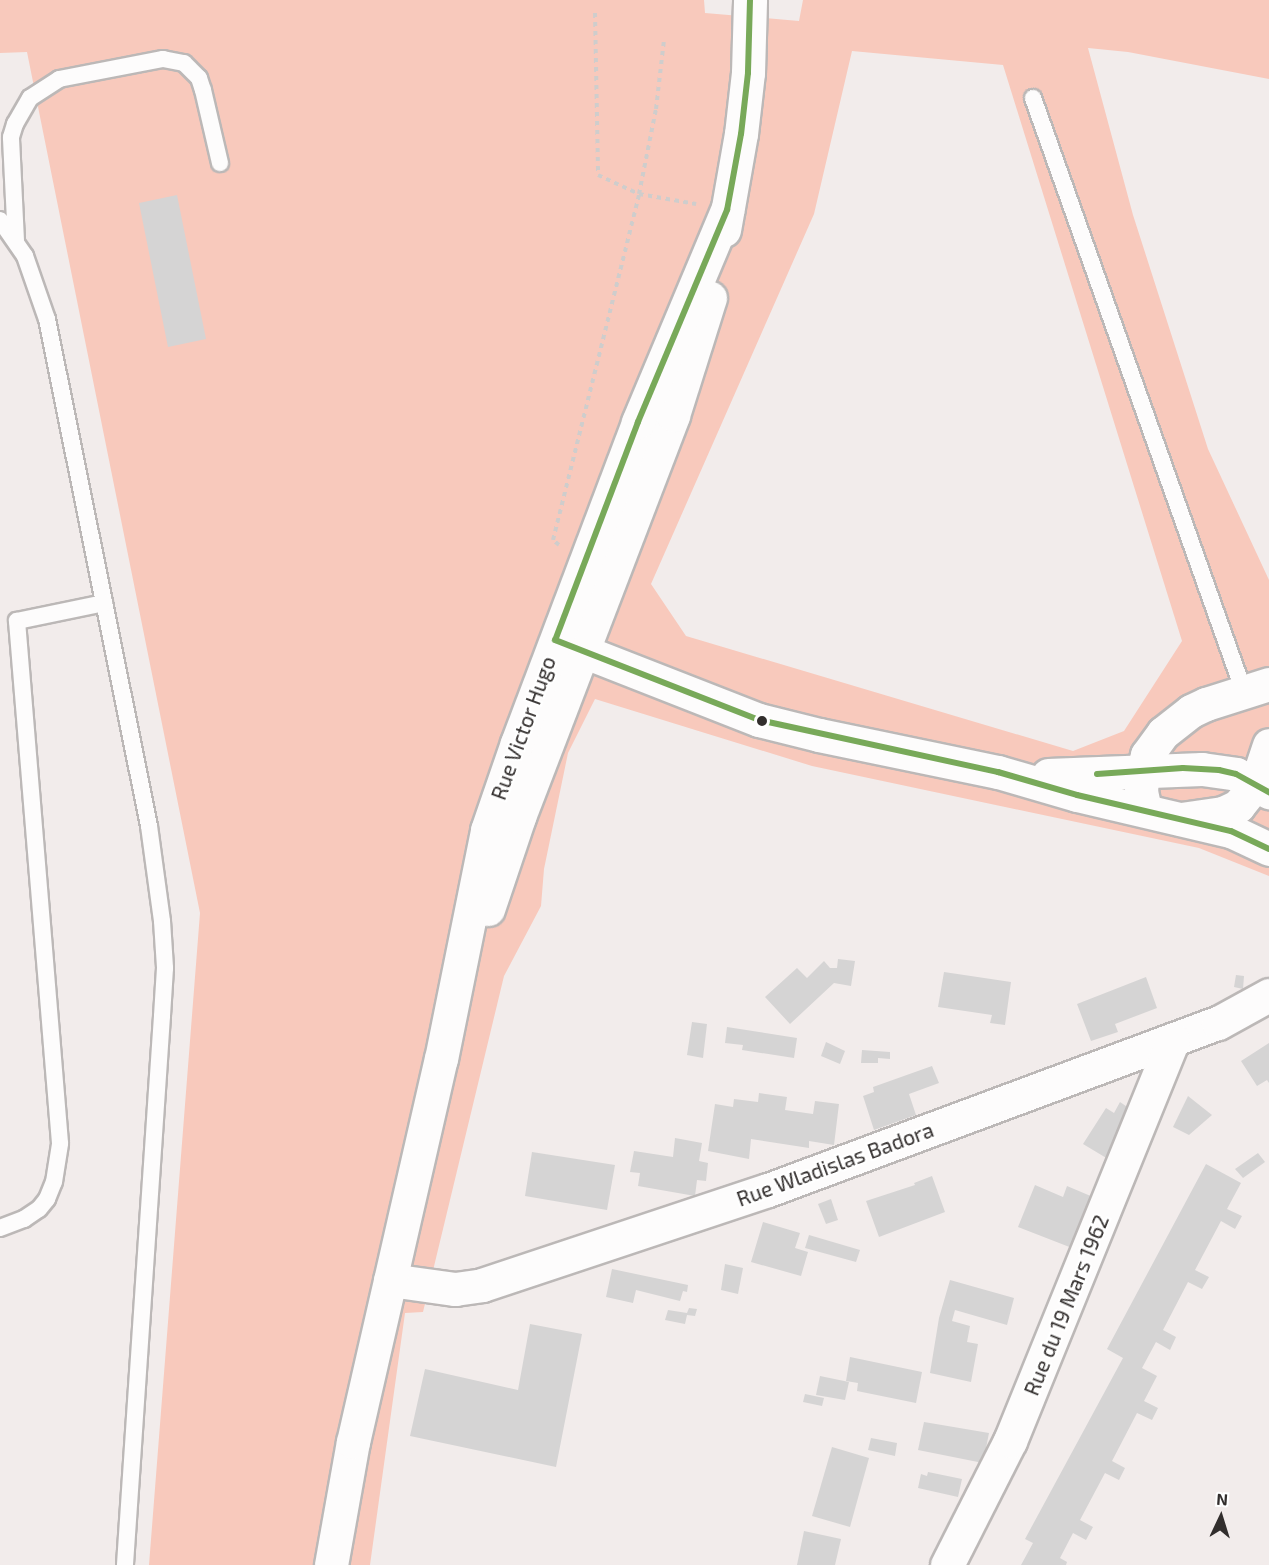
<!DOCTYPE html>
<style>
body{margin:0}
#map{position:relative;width:1269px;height:1565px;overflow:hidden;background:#f2eceb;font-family:"Exo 2",sans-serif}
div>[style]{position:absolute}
.green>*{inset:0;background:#f8c9bc}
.building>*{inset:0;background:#d5d4d4}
.path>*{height:4px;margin-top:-2px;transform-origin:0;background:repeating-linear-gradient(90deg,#cfcdcc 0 4.5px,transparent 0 9px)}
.roads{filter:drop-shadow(2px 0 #bcb8b7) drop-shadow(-2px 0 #bcb8b7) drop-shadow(0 2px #bcb8b7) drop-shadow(0 -2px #bcb8b7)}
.service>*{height:16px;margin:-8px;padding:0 8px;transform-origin:8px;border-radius:8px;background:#fdfcfc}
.minor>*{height:33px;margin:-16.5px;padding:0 16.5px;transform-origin:16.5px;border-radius:16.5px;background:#fdfcfc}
.tertiary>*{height:33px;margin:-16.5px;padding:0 16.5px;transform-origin:16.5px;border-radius:16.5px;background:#fdfcfc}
.secondary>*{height:33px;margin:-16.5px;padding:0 16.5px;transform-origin:16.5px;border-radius:16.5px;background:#fdfcfc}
.bus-1>*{height:6px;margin:-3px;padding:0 3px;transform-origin:3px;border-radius:3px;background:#78a959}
.dots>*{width:16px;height:16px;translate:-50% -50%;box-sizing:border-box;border:3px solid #fff;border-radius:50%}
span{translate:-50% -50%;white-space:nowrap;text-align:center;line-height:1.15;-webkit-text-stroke:4.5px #fff;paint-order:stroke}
.street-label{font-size:21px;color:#322e2d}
.north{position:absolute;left:1191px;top:1487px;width:60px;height:60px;-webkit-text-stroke:4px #fff;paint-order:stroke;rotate:4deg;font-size:16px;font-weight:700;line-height:24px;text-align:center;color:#322e2d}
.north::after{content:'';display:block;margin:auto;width:21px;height:27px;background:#322e2d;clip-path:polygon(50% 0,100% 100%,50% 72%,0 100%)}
</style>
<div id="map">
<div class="green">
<div style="clip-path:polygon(evenodd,0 0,704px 0,705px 13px,799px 21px,803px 0,1269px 0,1269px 79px,1128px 52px,1088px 48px,1133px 215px,1208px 449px,1269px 580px,1269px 876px,1199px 848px,812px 766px,595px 699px,568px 753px,544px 869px,541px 906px,504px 976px,423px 1312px,405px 1313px,370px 1565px,149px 1565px,200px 913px,27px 52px,0 53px,0 0,852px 51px,1003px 65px,1182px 641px,1124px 731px,1073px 751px,686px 636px,651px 584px,814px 214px,852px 51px)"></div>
</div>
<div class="building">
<div style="clip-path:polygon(177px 195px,206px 339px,168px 347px,139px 203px)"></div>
<div style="clip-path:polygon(838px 959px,855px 961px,851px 986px,834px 983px,790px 1024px,765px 997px,797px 968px,807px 978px,824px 961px,830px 968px,837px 968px)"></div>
<div style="clip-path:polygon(944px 972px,1011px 982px,1005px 1025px,990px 1023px,992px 1015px,938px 1007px)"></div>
<div style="clip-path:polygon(1236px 975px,1244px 976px,1243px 989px,1234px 987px)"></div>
<div style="clip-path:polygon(1146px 977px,1157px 1008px,1115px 1024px,1118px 1032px,1091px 1041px,1077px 1004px)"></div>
<div style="clip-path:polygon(692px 1022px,707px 1024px,703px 1058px,687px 1055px)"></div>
<div style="clip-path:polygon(727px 1027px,797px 1038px,794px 1058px,742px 1050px,743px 1045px,725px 1043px)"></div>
<div style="clip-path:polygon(826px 1042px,845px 1051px,840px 1064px,821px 1056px)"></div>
<div style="clip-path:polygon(1269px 1043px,1269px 1083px,1267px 1080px,1257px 1086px,1241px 1061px)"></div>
<div style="clip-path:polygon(862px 1050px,890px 1052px,890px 1059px,878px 1058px,878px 1063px,861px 1063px)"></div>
<div style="clip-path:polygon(932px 1066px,939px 1083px,909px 1094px,916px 1115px,874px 1130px,863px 1096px,874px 1092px,873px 1087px)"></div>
<div style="clip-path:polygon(759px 1093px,787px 1097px,785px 1110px,813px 1114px,815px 1101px,839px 1104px,834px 1145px,809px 1141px,809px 1148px,751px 1139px,749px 1159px,708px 1151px,715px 1104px,733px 1107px,734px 1099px,758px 1102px)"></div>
<div style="clip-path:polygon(1188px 1096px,1212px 1115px,1189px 1135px,1173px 1127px)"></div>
<div style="clip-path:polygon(1120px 1102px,1136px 1113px,1108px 1159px,1083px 1144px,1106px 1108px,1114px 1113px)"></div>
<div style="clip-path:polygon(675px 1138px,702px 1143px,699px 1161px,708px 1163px,706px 1181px,697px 1180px,695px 1196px,638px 1186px,640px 1173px,630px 1172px,634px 1151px,673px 1157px)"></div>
<div style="clip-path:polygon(532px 1152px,615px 1165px,607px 1210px,525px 1196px)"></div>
<div style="clip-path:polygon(1258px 1153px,1265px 1162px,1243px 1178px,1235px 1169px)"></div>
<div style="clip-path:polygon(1206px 1164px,1241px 1183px,1227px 1209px,1242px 1216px,1235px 1229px,1221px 1221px,1195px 1270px,1209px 1277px,1202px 1289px,1188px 1282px,1163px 1330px,1176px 1337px,1170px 1350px,1156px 1342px,1142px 1368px,1157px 1376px,1144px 1401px,1158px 1408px,1152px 1420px,1137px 1413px,1112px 1461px,1125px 1468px,1119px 1480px,1105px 1473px,1080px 1520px,1093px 1527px,1086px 1540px,1073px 1533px,1060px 1558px,1067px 1562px,1066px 1565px,1021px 1565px,1033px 1543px,1025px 1539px,1123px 1358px,1107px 1349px)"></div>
<div style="clip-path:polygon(932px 1176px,945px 1212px,879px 1237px,866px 1201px,915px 1185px,914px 1183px)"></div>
<div style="clip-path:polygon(1035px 1185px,1063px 1197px,1067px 1186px,1093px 1197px,1072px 1248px,1018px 1227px)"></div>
<div style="clip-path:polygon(831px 1199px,838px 1220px,826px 1224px,818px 1204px)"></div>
<div style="clip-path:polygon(763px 1222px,800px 1233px,795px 1248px,808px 1252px,801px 1276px,751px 1262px)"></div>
<div style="clip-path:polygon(809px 1235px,860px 1250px,856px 1262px,805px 1248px)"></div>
<div style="clip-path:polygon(725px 1264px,743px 1268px,738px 1294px,721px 1290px)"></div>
<div style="clip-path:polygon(612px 1269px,688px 1285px,687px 1292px,683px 1291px,680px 1301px,636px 1290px,633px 1303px,606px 1297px)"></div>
<div style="clip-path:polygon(950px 1280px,1014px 1298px,1007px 1325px,955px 1310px,952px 1321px,970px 1326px,967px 1342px,978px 1344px,971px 1382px,930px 1373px,939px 1318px)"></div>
<div style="clip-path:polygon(689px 1308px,697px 1309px,695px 1316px,687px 1315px,685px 1324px,665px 1320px,668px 1310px,687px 1313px)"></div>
<div style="clip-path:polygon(530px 1324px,582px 1334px,556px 1467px,410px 1436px,425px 1369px,518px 1390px)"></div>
<div style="clip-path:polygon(850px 1357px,922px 1372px,916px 1403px,857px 1391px,858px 1383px,846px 1381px)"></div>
<div style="clip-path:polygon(820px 1376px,849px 1382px,845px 1400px,816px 1395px)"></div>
<div style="clip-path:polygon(805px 1394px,824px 1398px,822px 1406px,803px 1402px)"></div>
<div style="clip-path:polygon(924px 1422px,989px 1433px,983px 1463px,918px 1450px)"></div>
<div style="clip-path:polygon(871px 1438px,897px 1443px,895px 1456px,868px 1450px)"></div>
<div style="clip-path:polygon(832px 1447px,869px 1458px,850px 1527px,812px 1516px)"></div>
<div style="clip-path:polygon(928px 1472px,962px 1479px,958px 1497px,918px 1488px,921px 1474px,927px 1476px)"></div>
<div style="clip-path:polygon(804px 1531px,841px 1539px,835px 1565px,797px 1565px)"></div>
</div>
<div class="path">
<div style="left:595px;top:13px;width:162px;rotate:88.9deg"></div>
<div style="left:598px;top:175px;width:45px;rotate:24.9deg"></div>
<div style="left:639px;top:194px;width:58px;rotate:10deg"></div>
<div style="left:559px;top:545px;width:8px;rotate:-140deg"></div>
<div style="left:553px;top:540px;width:357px;rotate:-76deg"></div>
<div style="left:639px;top:194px;width:87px;rotate:-78.7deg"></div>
<div style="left:656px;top:109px;width:69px;rotate:-83.4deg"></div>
</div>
<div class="roads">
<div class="service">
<div style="left:1033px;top:98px;width:630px;rotate:70.44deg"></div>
<div style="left:0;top:220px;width:44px;rotate:55.2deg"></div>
<div style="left:25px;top:256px;width:67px;rotate:70.8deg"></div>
<div style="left:47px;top:319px;width:517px;rotate:78.62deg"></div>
<div style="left:149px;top:826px;width:96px;rotate:82.2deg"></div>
<div style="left:162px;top:921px;width:47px;rotate:86.3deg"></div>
<div style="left:165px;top:968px;width:48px;rotate:93.6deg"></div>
<div style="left:162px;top:1016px;width:550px;rotate:93.86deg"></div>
<div style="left:16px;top:241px;width:104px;rotate:-92.8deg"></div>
<div style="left:11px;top:137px;width:14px;rotate:-73deg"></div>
<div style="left:15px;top:124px;width:30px;rotate:-60deg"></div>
<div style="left:30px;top:98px;width:35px;rotate:-33deg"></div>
<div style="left:59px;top:79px;width:106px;rotate:-10.9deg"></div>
<div style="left:163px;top:59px;width:21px;rotate:11deg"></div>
<div style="left:184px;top:63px;width:21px;rotate:45deg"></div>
<div style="left:199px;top:78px;width:13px;rotate:72deg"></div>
<div style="left:203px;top:90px;width:75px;rotate:76.9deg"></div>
<div style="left:0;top:1228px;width:26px;rotate:-21deg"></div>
<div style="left:24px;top:1219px;width:18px;rotate:-34deg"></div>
<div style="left:39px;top:1209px;width:13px;rotate:-51deg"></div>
<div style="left:47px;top:1199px;width:18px;rotate:-68deg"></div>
<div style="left:54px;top:1182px;width:39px;rotate:-81deg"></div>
<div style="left:60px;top:1143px;width:524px;rotate:-94.71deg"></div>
<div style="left:17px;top:621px;width:89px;rotate:-11.7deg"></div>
</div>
<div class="minor">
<div style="left:1145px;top:810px;width:19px;rotate:-102deg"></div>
<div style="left:1141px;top:791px;width:21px;rotate:-85deg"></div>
<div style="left:1143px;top:770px;width:16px;rotate:-75deg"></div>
<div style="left:1147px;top:755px;width:27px;rotate:-54deg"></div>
<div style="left:1163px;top:733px;width:36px;rotate:-38deg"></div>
<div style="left:1191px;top:711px;width:17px;rotate:-25deg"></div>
<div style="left:1206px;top:704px;width:66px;rotate:-17.6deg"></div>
<div style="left:1181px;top:819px;width:42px;rotate:-8.1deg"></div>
<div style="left:1223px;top:813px;width:17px;rotate:-25deg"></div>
<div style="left:1238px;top:806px;width:28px;rotate:-51deg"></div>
<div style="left:1256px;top:784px;width:41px;rotate:-71.6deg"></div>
<div style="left:390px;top:1280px;width:66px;rotate:7.9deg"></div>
<div style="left:455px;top:1289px;width:27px;rotate:-8deg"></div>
<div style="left:482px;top:1285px;width:301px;rotate:-18.4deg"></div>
<div style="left:768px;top:1190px;width:480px;rotate:-20.4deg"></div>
<div style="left:1218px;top:1023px;width:58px;rotate:-28.8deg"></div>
<div style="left:947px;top:1565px;width:139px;rotate:-63.1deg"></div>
<div style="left:1010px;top:1441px;width:433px;rotate:-67.9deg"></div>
</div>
<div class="tertiary">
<div style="left:557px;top:641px;width:217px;rotate:21.4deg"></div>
<div style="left:759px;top:720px;width:62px;rotate:14deg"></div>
<div style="left:819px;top:735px;width:183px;rotate:11.7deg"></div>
<div style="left:998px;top:772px;width:82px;rotate:16.2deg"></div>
<div style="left:1077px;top:795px;width:158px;rotate:13.2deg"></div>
<div style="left:1231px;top:831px;width:42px;rotate:25.3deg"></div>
<div style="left:1048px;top:775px;width:154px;rotate:-2.2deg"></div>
<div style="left:1202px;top:769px;width:34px;rotate:8deg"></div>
<div style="left:1236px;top:774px;width:38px;rotate:29deg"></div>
</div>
<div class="secondary">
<div style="left:724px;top:230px;width:97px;rotate:-80deg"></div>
<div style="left:741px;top:134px;width:61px;rotate:-83.5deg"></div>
<div style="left:748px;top:73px;width:73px;rotate:-88.4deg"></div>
<div style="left:488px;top:909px;width:97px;rotate:-71.4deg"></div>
<div style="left:519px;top:817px;width:430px;rotate:-69deg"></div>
<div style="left:673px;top:415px;width:123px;rotate:-72.5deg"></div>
<div style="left:331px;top:1565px;width:125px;rotate:-79.9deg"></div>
<div style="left:353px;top:1442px;width:393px;rotate:-77.1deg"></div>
<div style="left:441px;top:1059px;width:234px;rotate:-78.6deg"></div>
<div style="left:487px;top:830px;width:92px;rotate:-71deg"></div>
<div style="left:517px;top:743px;width:343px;rotate:-69.3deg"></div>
<div style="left:638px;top:422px;width:230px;rotate:-67.2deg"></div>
</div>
</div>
<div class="bus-1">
<div style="left:750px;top:0;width:73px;rotate:91.6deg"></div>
<div style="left:748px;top:73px;width:61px;rotate:96.5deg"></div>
<div style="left:741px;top:134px;width:77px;rotate:100.4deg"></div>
<div style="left:727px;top:210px;width:230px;rotate:112.8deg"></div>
<div style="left:638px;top:422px;width:233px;rotate:110.8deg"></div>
<div style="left:555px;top:640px;width:219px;rotate:21.4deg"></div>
<div style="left:759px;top:720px;width:245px;rotate:12.3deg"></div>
<div style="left:998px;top:772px;width:82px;rotate:16.2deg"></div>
<div style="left:1077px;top:795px;width:158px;rotate:13.2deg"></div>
<div style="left:1231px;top:831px;width:42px;rotate:25.3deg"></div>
<div style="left:1097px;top:774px;width:86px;rotate:-4deg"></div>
<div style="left:1183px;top:768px;width:36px;rotate:3deg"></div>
<div style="left:1219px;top:770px;width:17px;rotate:13deg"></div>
<div style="left:1236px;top:774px;width:38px;rotate:29deg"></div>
</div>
<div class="dots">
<div style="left:762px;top:721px;background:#322e2d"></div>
</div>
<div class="street-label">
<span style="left:523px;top:728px;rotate:-70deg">Rue Victor Hugo</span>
<span style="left:835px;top:1164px;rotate:-20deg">Rue Wladislas Badora</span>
<span style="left:1066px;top:1305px;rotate:-68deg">Rue du 19 Mars 1962</span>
</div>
<div class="north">N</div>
</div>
